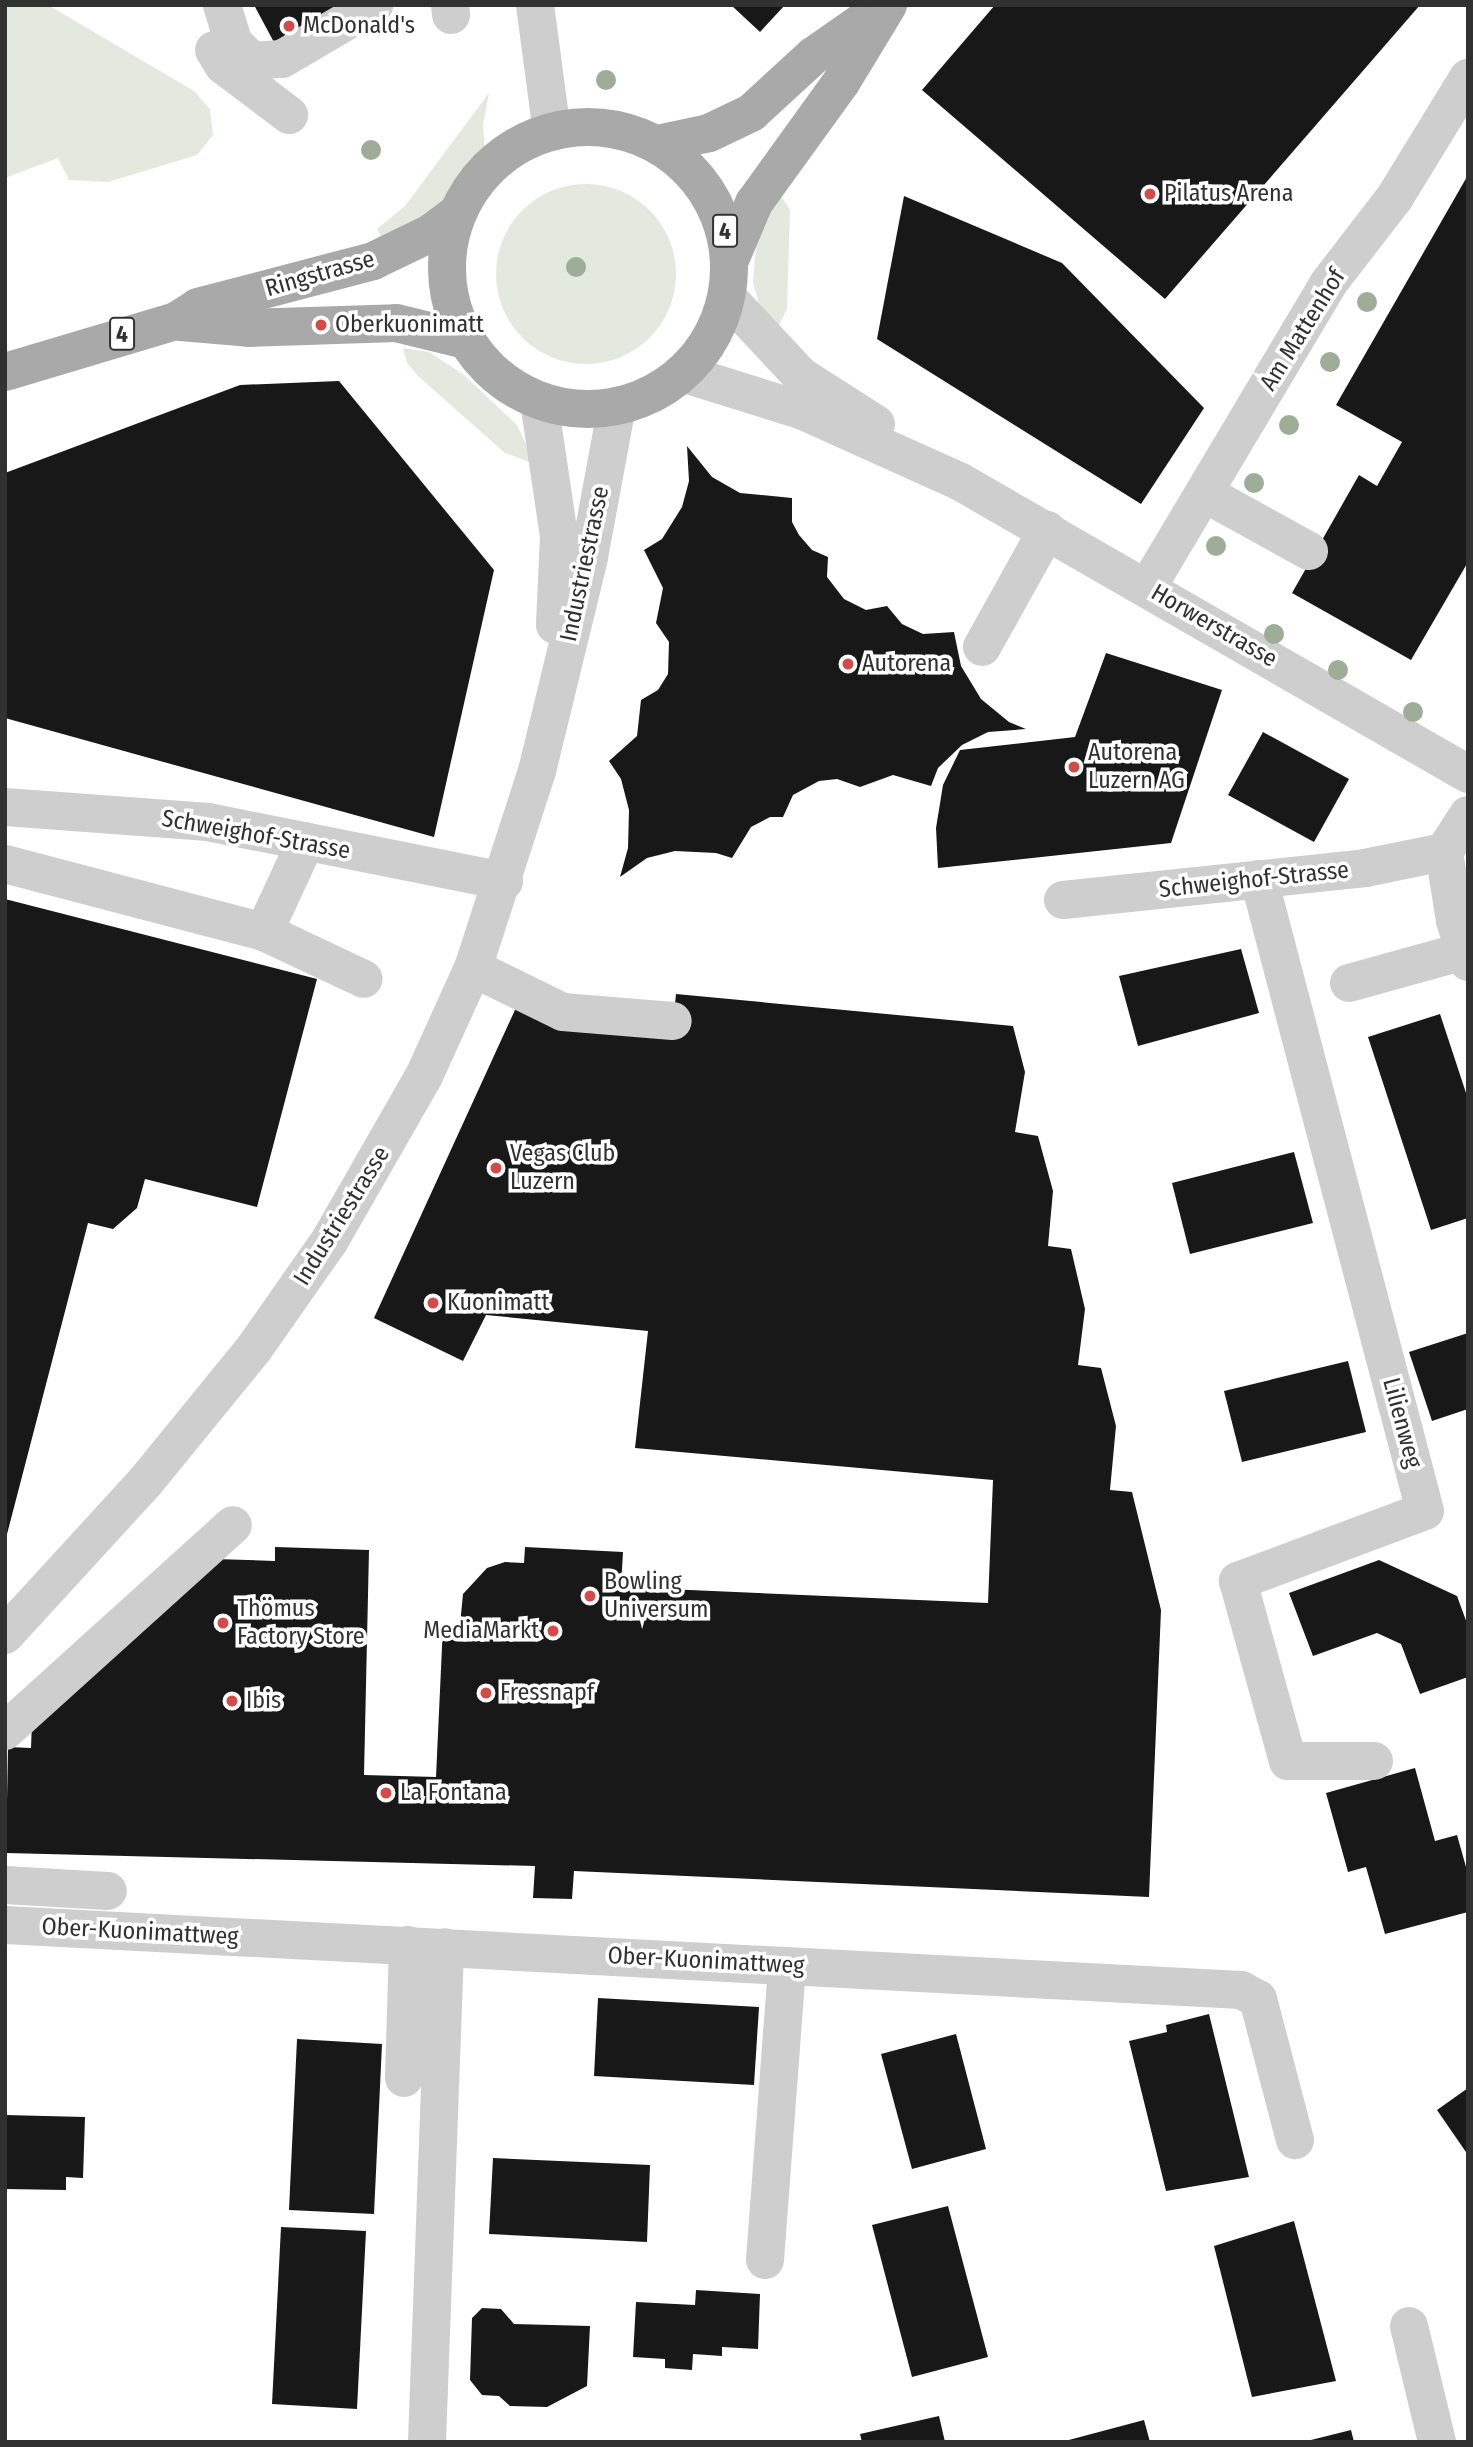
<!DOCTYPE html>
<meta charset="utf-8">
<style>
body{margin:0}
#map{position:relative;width:1473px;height:2447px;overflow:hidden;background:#fff;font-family:"Fira Sans Condensed",sans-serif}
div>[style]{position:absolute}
.green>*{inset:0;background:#e3e9de}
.round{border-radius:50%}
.building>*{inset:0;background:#181818}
.minor>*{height:38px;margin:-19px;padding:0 19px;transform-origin:19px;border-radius:19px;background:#cecece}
.major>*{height:38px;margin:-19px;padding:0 19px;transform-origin:19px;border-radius:19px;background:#a9a9a9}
.major>.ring{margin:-19px;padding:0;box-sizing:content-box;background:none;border:38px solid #a9a9a9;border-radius:50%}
.trees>*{width:20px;height:20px;margin:-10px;border-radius:50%;background:#9fac97}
.dots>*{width:19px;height:19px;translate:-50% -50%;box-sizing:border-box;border:4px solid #fff;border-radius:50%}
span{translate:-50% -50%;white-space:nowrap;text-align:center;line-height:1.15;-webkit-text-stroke:7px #fff;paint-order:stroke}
.shield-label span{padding:2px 5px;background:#fff;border:2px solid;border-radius:5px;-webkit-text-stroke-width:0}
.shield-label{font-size:23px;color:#313131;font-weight:700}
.poi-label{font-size:24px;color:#313131}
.left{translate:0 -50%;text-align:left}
.right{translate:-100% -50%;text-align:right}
.street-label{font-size:24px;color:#313131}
.frame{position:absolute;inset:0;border:7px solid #313131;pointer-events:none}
</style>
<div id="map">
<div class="green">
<div style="clip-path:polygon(5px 5px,48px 5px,194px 91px,210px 109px,213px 135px,197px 155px,108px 182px,69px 180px,58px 158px,5px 178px)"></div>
<div style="clip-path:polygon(489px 93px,483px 125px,485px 150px,435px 218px,389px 252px,377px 229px,405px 206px)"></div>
<div class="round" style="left:496px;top:184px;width:180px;height:180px"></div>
<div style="clip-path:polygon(778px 191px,790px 210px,787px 309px,775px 333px,761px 311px,753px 282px,757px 235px)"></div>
<div style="clip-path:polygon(403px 348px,429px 352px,464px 375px,517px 425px,535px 464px,505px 453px,418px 376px,407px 363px)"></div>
</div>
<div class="building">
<div style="clip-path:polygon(254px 5px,351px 5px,276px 46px)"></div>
<div style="clip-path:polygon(731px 5px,785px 5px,760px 32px)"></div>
<div style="clip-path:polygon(995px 5px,1420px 5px,1165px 299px,922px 90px)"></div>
<div style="clip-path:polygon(1468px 175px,1468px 562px,1411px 660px,1292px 593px,1359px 475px,1377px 486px,1402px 442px,1336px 405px)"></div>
<div style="clip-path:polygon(904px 196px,1062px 263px,1204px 408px,1141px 504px,877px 339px)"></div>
<div style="clip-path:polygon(339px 381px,494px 570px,434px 837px,5px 718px,5px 473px,240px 385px)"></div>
<div style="clip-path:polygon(687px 446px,712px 477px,740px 493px,792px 498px,792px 522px,799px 535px,812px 550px,828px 557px,827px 577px,844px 599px,866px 610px,887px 606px,902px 624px,923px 634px,954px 632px,961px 666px,981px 699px,1009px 722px,1026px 729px,988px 732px,962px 745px,938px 768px,931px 786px,893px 775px,860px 787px,837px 779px,819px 781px,793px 795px,783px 817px,770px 817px,751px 827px,732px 858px,716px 853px,675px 851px,647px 858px,620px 877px,628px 848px,629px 810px,621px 779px,609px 761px,637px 736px,641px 700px,658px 690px,668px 674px,669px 642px,656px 623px,663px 588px,644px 550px,662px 539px,682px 507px,689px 481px)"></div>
<div style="clip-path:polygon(1106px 653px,1222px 690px,1171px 843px,938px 868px,936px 828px,943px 785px,960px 750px,1075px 737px)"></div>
<div style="clip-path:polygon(1263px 732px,1349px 779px,1314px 842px,1228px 795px)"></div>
<div style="clip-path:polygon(5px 899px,317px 979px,257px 1207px,145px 1179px,137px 1208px,113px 1229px,88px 1223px,6px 1538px)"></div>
<div style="clip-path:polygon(1241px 949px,1259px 1013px,1138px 1046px,1119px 976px)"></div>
<div style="clip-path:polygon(676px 994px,1013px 1026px,1025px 1072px,1015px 1132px,1038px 1136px,1053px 1191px,1048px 1246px,1071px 1249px,1085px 1309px,1078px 1365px,1101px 1368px,1116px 1426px,1110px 1490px,1132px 1492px,1161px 1610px,1149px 1897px,574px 1871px,572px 1899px,533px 1898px,535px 1866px,6px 1853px,8px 1747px,31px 1748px,32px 1721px,215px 1559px,275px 1561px,275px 1547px,369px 1550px,364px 1775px,436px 1777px,443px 1625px,460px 1625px,463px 1594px,487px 1568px,505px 1562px,524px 1563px,525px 1547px,623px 1552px,621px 1587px,988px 1603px,993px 1480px,635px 1448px,648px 1331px,486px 1315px,463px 1361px,374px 1318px,520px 999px,672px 1034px)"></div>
<div style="clip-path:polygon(1440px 1014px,1468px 1099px,1468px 1218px,1431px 1230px,1368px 1037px)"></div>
<div style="clip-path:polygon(1294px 1152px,1313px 1223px,1190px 1254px,1172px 1183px)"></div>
<div style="clip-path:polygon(1468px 1333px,1468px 1409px,1432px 1421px,1409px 1352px)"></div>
<div style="clip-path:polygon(1348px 1361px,1366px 1432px,1242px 1462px,1224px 1391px)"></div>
<div style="clip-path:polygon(1379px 1560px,1457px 1596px,1468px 1626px,1468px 1677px,1420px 1694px,1401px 1644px,1377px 1633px,1313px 1656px,1289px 1593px)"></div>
<div style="clip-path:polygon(1415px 1768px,1435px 1841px,1457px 1835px,1468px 1874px,1468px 1912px,1385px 1934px,1366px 1867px,1348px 1872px,1326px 1793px)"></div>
<div style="clip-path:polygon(598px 1998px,759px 2007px,754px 2085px,594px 2076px)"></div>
<div style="clip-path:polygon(1209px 2014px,1249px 2177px,1166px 2191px,1129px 2041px,1167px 2032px,1166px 2025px)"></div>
<div style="clip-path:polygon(956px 2034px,986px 2149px,912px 2169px,881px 2054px)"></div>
<div style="clip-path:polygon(297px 2039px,382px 2044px,374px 2214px,289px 2210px)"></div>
<div style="clip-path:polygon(1468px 2088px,1468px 2155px,1437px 2110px)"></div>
<div style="clip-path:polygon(5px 2115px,85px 2117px,83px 2178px,66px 2177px,66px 2190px,5px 2189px)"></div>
<div style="clip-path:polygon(493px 2158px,650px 2165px,647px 2242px,489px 2234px)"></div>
<div style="clip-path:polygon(948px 2206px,988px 2357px,912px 2377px,872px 2225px)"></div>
<div style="clip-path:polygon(1294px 2221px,1336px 2381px,1252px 2397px,1214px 2246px)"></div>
<div style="clip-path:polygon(281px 2227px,366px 2231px,357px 2409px,272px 2404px)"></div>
<div style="clip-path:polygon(696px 2290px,760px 2294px,758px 2349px,722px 2347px,722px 2356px,693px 2354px,692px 2370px,665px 2368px,665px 2359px,633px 2357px,636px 2302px,695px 2305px)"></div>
<div style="clip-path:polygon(482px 2308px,501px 2309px,514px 2324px,590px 2326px,587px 2386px,547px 2407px,510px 2406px,499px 2396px,482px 2395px,470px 2380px,472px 2318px)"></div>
<div style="clip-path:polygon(939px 2416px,945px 2442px,862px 2442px,860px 2434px)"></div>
<div style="clip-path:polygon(1144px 2420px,1150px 2442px,1065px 2442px,1065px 2441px)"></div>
<div style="clip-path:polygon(1351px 2430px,1354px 2442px,1308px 2442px,1307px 2441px)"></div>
</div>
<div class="minor">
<div style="left:222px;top:5px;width:39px;rotate:73deg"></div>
<div style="left:233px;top:42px;width:27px;rotate:45deg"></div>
<div style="left:252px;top:61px;width:30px;rotate:-4deg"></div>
<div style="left:282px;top:59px;width:107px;rotate:-30.4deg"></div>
<div style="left:450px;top:5px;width:10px;rotate:84deg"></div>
<div style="left:535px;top:5px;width:128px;rotate:82.4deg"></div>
<div style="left:214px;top:50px;width:17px;rotate:59deg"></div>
<div style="left:223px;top:65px;width:83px;rotate:37.1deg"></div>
<div style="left:727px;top:297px;width:108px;rotate:46.9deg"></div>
<div style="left:801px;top:376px;width:89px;rotate:32.6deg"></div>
<div style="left:682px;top:373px;width:127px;rotate:17.4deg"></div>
<div style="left:803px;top:411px;width:171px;rotate:24.2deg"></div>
<div style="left:959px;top:481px;width:587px;rotate:29.93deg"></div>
<div style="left:539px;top:401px;width:136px;rotate:81.6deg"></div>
<div style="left:559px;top:536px;width:89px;rotate:92.6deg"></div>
<div style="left:1204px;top:493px;width:120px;rotate:28.9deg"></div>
<div style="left:1147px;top:588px;width:354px;rotate:-59.2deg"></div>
<div style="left:1328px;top:284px;width:110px;rotate:-52.4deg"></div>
<div style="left:1395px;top:197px;width:140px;rotate:-58.5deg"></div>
<div style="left:982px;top:647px;width:134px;rotate:-60.9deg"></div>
<div style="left:5px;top:807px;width:204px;rotate:4.2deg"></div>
<div style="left:208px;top:822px;width:302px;rotate:11.3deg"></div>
<div style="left:1468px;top:815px;width:44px;rotate:123deg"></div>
<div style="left:1444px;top:852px;width:70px;rotate:80.9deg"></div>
<div style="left:1455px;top:921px;width:43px;rotate:72.4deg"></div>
<div style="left:5px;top:864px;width:268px;rotate:14.7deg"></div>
<div style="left:264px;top:932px;width:110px;rotate:25.2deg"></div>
<div style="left:1259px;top:879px;width:653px;rotate:75.28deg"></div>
<div style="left:1425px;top:1511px;width:200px;rotate:159.5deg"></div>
<div style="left:1238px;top:1581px;width:187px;rotate:74.5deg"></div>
<div style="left:1288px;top:1761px;width:86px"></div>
<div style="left:1063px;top:900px;width:304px;rotate:-6deg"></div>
<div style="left:1365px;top:868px;width:81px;rotate:-11.4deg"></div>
<div style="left:264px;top:932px;width:100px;rotate:-65.2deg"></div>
<div style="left:473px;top:968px;width:100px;rotate:26.1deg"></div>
<div style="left:563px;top:1012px;width:110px;rotate:4.7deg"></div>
<div style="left:1349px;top:983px;width:119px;rotate:-15.5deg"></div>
<div style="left:5px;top:1635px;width:209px;rotate:-47.5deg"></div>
<div style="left:146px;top:1481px;width:169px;rotate:-50.8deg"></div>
<div style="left:253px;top:1350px;width:134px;rotate:-55deg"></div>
<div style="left:330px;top:1240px;width:189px;rotate:-60.2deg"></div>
<div style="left:424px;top:1076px;width:119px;rotate:-65.6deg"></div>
<div style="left:473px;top:968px;width:207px;rotate:-72deg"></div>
<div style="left:537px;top:771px;width:220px;rotate:-76.3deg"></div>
<div style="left:589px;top:557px;width:154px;rotate:-79.5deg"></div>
<div style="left:5px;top:1731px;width:307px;rotate:-42.1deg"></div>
<div style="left:5px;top:1885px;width:103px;rotate:3.3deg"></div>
<div style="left:5px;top:1925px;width:1238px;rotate:3.01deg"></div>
<div style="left:1241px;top:1990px;width:19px;rotate:28deg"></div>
<div style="left:1258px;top:1999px;width:146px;rotate:75.3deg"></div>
<div style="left:404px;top:2078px;width:133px;rotate:-88.3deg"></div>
<div style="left:765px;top:2260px;width:295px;rotate:-85.7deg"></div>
<div style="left:1409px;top:2326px;width:119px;rotate:76.4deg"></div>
<div style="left:427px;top:2442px;width:495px;rotate:-87.9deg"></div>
</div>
<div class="major">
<div class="ring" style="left:447px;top:127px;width:244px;height:244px"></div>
<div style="left:657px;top:144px;width:53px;rotate:-11.9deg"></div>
<div style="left:709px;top:133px;width:47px;rotate:-25.5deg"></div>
<div style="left:751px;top:113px;width:84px;rotate:-42.6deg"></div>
<div style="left:813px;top:56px;width:77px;rotate:-34.9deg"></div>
<div style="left:730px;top:260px;width:62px;rotate:-67.2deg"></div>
<div style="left:754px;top:203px;width:150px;rotate:-54.2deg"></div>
<div style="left:842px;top:81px;width:89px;rotate:-58.8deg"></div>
<div style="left:181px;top:322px;width:68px;rotate:5deg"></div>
<div style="left:249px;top:328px;width:147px;rotate:-1.9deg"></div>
<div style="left:396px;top:323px;width:72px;rotate:13.7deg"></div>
<div style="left:5px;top:372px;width:178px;rotate:-16.6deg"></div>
<div style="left:176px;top:321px;width:26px;rotate:-32deg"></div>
<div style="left:198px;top:307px;width:181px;rotate:-14.7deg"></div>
<div style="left:373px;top:261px;width:64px;rotate:-25.8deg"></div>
<div style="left:431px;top:233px;width:34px;rotate:-37deg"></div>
</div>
<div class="trees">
<div style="left:606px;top:80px"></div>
<div style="left:371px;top:150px"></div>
<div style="left:576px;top:267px"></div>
<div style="left:1367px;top:302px"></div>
<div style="left:1330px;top:362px"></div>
<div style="left:1289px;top:425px"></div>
<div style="left:1254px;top:483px"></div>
<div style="left:1216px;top:546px"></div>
<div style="left:1274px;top:634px"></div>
<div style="left:1338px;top:670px"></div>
<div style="left:1413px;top:712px"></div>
</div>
<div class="dots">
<div style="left:289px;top:26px;background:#d34b48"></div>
<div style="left:1150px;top:194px;background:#d34b48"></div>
<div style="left:321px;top:325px;background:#d34b48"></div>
<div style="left:848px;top:664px;background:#d34b48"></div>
<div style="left:1074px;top:767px;background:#d34b48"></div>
<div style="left:496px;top:1168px;background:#d34b48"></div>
<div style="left:433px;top:1303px;background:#d34b48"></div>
<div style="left:590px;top:1596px;background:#d34b48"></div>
<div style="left:223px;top:1623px;background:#d34b48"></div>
<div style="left:553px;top:1631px;background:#d34b48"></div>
<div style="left:486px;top:1693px;background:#d34b48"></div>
<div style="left:232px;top:1701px;background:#d34b48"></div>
<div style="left:386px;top:1793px;background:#d34b48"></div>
</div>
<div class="shield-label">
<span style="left:725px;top:231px">4</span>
<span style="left:122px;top:334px">4</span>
</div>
<div class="poi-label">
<span class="left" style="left:303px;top:26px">McDonald's</span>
<span class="left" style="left:1164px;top:194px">Pilatus Arena</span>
<span class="left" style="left:335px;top:325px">Oberkuonimatt</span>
<span class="left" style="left:862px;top:664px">Autorena</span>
<span class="left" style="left:1088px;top:767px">Autorena<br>Luzern AG</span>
<span class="left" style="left:510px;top:1168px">Vegas Club<br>Luzern</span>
<span class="left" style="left:447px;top:1303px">Kuonimatt</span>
<span class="left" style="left:604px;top:1596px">Bowling<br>Universum</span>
<span class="left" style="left:237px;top:1623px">Thömus<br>Factory Store</span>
<span class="right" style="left:539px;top:1631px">MediaMarkt</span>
<span class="left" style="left:500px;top:1693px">Fressnapf</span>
<span class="left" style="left:246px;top:1701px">Ibis</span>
<span class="left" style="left:400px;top:1793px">La Fontana</span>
</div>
<div class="street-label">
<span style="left:320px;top:274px;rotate:-16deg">Ringstrasse</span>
<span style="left:1303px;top:330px;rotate:-58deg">Am Mattenhof</span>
<span style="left:585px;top:564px;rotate:-78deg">Industriestrasse</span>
<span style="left:1214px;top:626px;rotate:30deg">Horwerstrasse</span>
<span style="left:256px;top:835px;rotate:10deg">Schweighof-Strasse</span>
<span style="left:1254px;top:880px;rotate:-6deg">Schweighof-Strasse</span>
<span style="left:342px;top:1216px;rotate:-58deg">Industriestrasse</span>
<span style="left:1402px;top:1423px;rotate:75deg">Lilienweg</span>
<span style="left:140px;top:1932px;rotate:3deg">Ober-Kuonimattweg</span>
<span style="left:706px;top:1961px;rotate:3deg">Ober-Kuonimattweg</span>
</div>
<div class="frame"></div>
</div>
